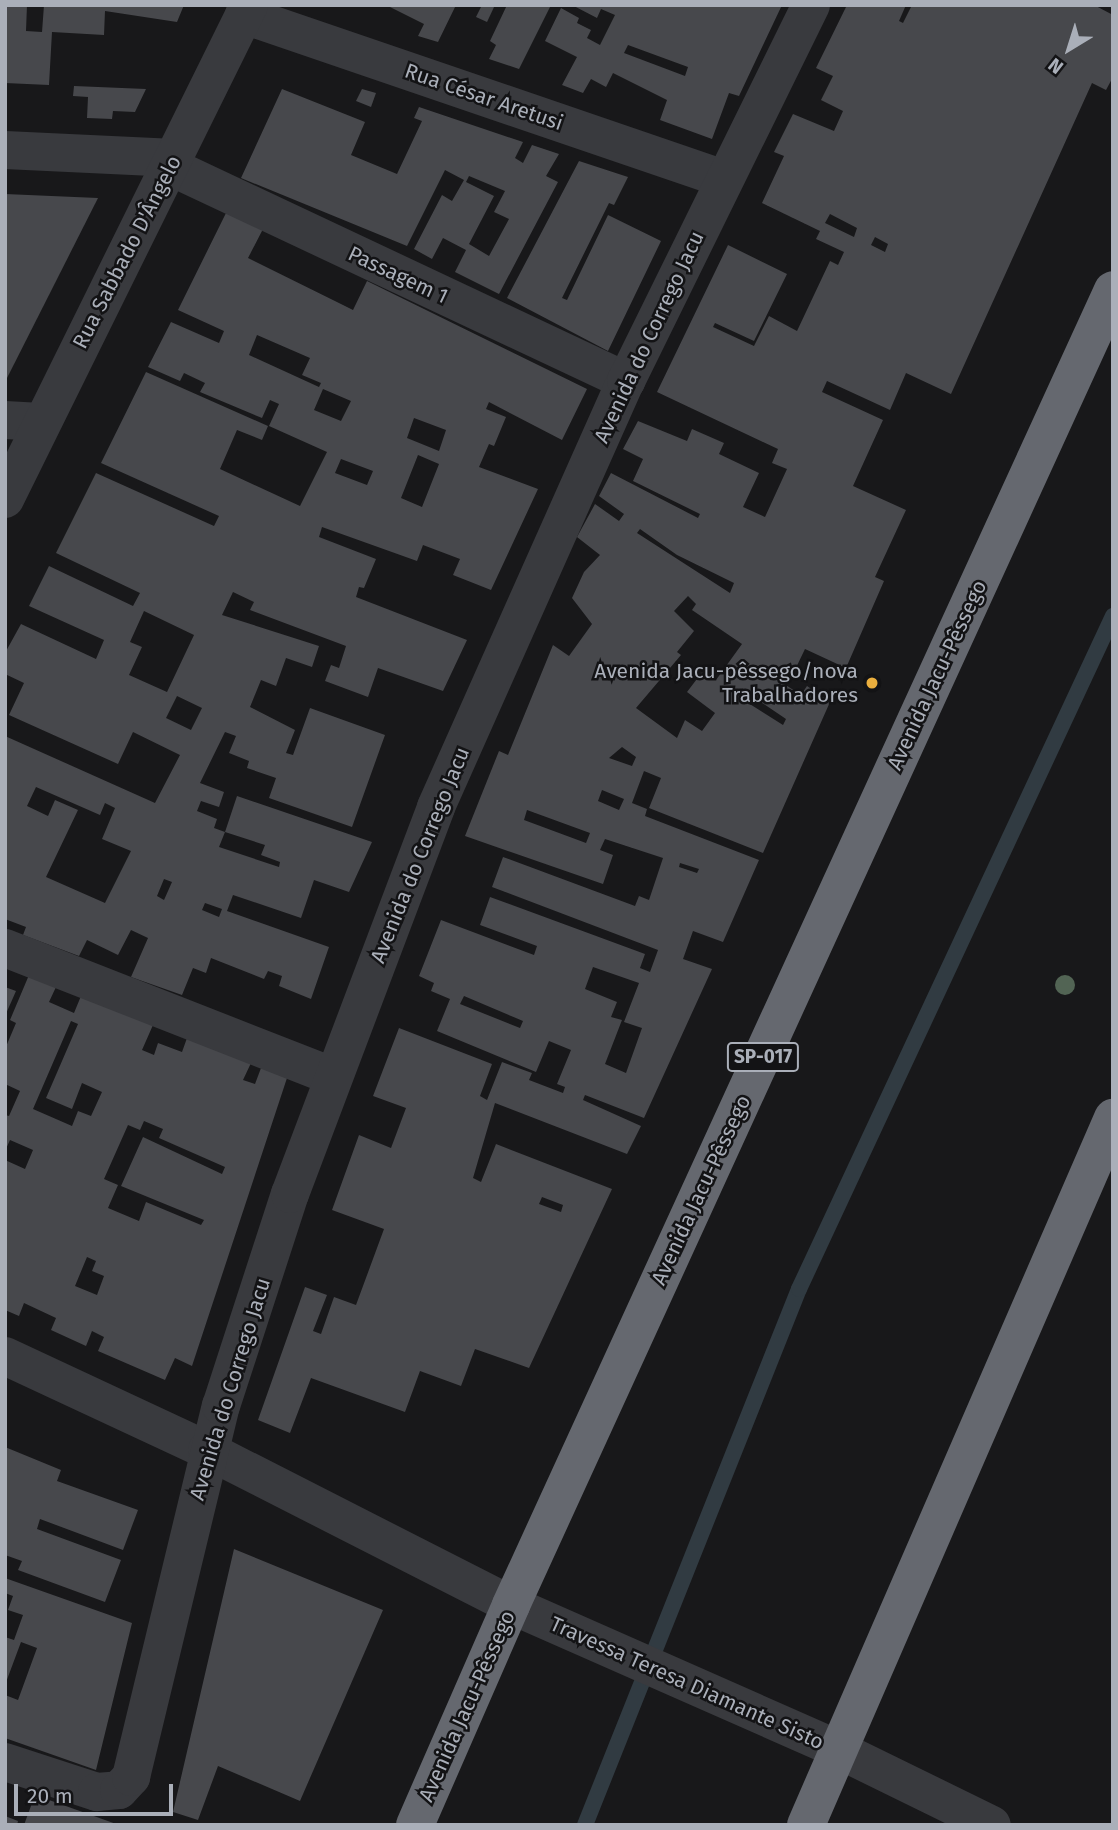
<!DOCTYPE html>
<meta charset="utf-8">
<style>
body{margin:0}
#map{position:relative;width:1118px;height:1830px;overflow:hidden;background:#18181a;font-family:"Fira Sans",sans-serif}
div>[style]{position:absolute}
.stream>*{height:16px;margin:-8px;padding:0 8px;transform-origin:8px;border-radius:8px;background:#313b42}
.building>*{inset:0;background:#47484c}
.minor>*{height:38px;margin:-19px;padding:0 19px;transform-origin:19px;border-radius:19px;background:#393a3e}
.highway>*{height:38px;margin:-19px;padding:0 19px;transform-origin:19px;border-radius:19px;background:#65686f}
.trees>*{width:20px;height:20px;margin:-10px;border-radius:50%;background:#526454}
.dots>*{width:19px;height:19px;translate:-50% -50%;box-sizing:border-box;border:4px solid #131315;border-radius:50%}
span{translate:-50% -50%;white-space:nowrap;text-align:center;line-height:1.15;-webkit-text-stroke:5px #131315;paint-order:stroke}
.shield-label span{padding:2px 5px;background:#131315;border:2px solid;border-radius:5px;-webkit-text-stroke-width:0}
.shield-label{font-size:19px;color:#aaafb9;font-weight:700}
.street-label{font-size:21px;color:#aaafb9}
.poi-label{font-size:21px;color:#aaafb9}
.right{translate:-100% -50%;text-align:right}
.frame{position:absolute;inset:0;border:7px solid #aaafb9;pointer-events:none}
.north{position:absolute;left:1034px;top:14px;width:70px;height:70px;-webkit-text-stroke:5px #131315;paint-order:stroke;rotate:218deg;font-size:19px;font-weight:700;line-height:28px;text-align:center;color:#aaafb9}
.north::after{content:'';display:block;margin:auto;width:24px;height:32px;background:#aaafb9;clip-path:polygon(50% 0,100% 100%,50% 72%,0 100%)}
.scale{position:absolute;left:14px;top:1784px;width:159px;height:32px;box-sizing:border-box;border:4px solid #aaafb9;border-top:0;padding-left:9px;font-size:21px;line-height:24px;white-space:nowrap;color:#aaafb9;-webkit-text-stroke:5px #131315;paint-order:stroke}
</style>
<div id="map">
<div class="stream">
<div style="left:585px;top:1825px;width:577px;rotate:-68.24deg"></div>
<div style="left:799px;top:1289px;width:743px;rotate:-64.99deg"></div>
</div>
<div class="building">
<div style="clip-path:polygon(5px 5px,27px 5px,26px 31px,42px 32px,44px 5px,184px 5px,177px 22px,105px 11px,104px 35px,52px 32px,49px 85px,5px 83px)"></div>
<div style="clip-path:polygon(386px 5px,456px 5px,438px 42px,418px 36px,424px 24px)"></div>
<div style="clip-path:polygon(495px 5px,487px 22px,476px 17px,482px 5px)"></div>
<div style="clip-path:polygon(507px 5px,551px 5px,519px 69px,489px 59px,496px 45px,490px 41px)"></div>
<div style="clip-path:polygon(evenodd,572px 5px,782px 5px,739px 96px,729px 93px,712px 139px,660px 120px,667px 100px,613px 73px,606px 87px,591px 79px,583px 93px,562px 85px,577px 57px,545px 41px,561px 8px,579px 18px,577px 23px,591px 30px,587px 38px,600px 45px,615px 15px,601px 9px,597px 18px,572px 5px,628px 45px,688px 67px,685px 76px,624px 53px,628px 45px)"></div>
<div style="clip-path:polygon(evenodd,847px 5px,906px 5px,899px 21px,903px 23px,912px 5px,1094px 5px,1113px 15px,1113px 77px,1106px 90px,1092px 83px,951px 394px,906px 373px,890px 410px,827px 381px,822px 392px,883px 420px,853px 486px,906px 510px,875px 577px,884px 581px,846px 668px,805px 649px,792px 676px,775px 665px,769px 674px,801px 695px,807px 686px,830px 702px,763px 853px,649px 808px,661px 778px,644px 771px,632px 803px,647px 809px,645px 816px,759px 860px,723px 942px,693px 931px,683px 959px,712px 969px,644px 1118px,585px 1095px,583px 1100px,641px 1126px,627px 1154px,495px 1103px,473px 1178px,481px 1182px,496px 1144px,612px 1189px,529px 1368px,475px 1349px,461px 1386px,420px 1371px,405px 1412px,311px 1378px,290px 1433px,258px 1420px,305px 1287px,327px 1295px,313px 1331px,321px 1334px,334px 1297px,356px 1305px,384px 1229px,332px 1210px,359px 1135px,391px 1148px,406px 1108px,373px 1096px,399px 1028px,492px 1064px,480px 1096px,487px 1100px,502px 1062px,532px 1073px,529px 1080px,563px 1093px,565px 1087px,557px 1084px,571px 1050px,549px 1041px,536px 1072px,437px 1031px,450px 999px,431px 991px,434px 983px,419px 976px,441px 920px,534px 955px,537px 946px,480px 925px,490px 897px,645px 954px,640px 968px,650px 972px,658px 950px,492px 887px,503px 857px,635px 906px,639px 896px,649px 900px,663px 858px,605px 839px,600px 850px,613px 855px,603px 884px,465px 836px,499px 751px,508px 755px,553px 645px,569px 656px,592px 624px,572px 598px,584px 572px,600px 555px,577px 537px,595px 504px,619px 521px,624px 514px,599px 496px,611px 473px,698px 518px,700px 514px,633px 481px,643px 459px,623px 449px,638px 421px,687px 441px,692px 429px,724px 443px,719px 454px,759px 473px,743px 507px,765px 517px,787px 469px,772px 463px,778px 449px,657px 392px,728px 245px,787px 274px,754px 341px,715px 323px,713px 327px,754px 346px,769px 316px,797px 331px,830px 261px,838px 265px,844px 252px,816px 239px,820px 231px,762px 203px,784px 156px,774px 152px,793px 114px,834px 131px,843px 111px,821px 100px,833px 76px,816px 68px,847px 5px,830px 214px,857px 228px,854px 237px,825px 223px,830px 214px,847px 5px,875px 237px,888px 244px,885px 252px,871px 245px,875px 237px,847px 5px,640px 529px,677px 555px,734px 583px,730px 593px,637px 533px,640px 529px,847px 5px,688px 596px,696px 604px,692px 610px,742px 644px,716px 680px,703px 671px,687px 692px,715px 713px,702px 731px,685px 720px,677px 738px,636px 708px,681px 655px,677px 652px,694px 631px,674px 611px,688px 596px,847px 5px,749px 694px,786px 719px,783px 725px,745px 701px,749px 694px,847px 5px,622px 747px,636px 757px,632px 766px,609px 758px,622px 747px,847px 5px,602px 790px,624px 799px,619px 810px,598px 801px,602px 790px,847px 5px,527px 810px,590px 833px,586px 843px,524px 820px,527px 810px,847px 5px,680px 863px,699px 869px,697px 873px,679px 867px,680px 863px,847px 5px,593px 967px,639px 983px,624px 1022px,642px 1028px,626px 1073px,605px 1064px,622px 1020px,611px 1017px,617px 1002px,585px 989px,593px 967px,847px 5px,464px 996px,523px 1021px,520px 1028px,460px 1004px,464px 996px,847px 5px,542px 1197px,563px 1205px,561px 1212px,539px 1204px,542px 1197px)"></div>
<div style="clip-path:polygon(74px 86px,146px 89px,135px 112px,113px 111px,112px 119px,87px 118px,88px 97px,73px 96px)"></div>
<div style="clip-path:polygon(evenodd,282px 89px,365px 122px,351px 155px,397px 174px,422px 121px,414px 118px,419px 107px,523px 142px,515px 158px,523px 163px,532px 145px,559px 154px,546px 176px,558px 182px,499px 294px,455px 272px,466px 250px,443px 238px,432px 259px,414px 249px,442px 195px,452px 201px,464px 180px,445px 170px,407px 246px,241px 178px,282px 89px,469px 176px,505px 191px,494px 212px,509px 219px,489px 256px,469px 244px,494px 196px,466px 182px,469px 176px)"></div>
<div style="clip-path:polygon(362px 89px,376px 93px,371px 107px,356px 101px)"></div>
<div style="clip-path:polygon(579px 161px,628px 177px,614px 205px,609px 203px,562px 298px,567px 300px,608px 215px,661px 241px,608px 351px,507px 298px)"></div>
<div style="clip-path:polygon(5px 194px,98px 198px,5px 382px)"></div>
<div style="clip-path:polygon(evenodd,227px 211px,263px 229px,248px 258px,343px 305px,353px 310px,367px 281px,587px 389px,562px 440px,489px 402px,486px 409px,506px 417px,494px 446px,489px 444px,479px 467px,538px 489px,491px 590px,453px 575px,460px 559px,423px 545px,417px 561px,322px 527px,319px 537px,376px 559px,364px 588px,359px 587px,356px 597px,467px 640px,443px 691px,378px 668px,368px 697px,325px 681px,331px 665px,339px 668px,346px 646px,250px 610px,254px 602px,233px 592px,222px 615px,319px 646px,312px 667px,286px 658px,276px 686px,261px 680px,250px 707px,295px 730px,286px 753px,293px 755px,310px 708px,385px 735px,352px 827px,269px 798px,276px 778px,247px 768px,249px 761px,229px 753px,236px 736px,225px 732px,200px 783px,224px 792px,219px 807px,201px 801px,197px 811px,217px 819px,214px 828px,225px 832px,219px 847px,279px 867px,280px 862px,261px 855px,265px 845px,225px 832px,237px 796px,372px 842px,349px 892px,314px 880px,301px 918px,233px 895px,227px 911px,329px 947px,311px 999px,279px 986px,282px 976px,268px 971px,264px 979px,211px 958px,206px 973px,193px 968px,182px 995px,131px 977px,148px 938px,131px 930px,118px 955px,87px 940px,79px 956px,23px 935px,26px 927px,5px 919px,5px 736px,155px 803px,180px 755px,133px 732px,118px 764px,9px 715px,24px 683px,5px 674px,5px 653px,21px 624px,96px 659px,104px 640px,29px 606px,49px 566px,133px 606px,140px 593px,56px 553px,96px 473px,214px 526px,219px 516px,101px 463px,146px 372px,268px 426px,262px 440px,237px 430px,220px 469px,300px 506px,327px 452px,269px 426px,279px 404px,270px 400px,262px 418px,200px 392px,205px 383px,184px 373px,180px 381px,148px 367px,171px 322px,219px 343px,224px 331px,178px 310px,227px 211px,257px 335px,310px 358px,302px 375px,321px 383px,319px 387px,249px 355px,257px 335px,227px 211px,323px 389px,351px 401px,341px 421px,314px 410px,323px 389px,227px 211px,414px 418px,446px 430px,439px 451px,407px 438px,414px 418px,227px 211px,418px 455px,439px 464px,422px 507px,401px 498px,418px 455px,227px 211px,341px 459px,373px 471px,367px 485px,335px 473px,341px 459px,227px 211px,144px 611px,194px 635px,167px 692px,129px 675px,142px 647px,130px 642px,144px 611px,227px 211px,177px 696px,202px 708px,191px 730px,166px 718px,177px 696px,227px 211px,36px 787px,100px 815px,105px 803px,115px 808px,102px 839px,131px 851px,105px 903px,46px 877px,78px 810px,55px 800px,48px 816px,27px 806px,36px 787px,227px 211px,164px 879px,172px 882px,164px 900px,157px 896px,164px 879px,227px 211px,205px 903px,222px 909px,219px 917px,202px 910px,205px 903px)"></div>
<div style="clip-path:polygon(evenodd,29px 975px,56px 987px,49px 1002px,74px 1013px,81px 996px,153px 1025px,142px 1050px,154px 1055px,158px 1043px,182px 1052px,187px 1038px,251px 1063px,243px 1080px,255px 1084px,261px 1068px,287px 1078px,192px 1366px,175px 1358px,165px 1380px,98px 1351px,104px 1337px,92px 1331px,86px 1346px,51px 1330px,56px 1318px,24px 1303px,19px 1316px,5px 1310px,5px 1160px,25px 1169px,33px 1150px,10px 1140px,5px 1151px,5px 1115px,9px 1116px,20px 1091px,5px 1084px,5px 1049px,16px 1023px,10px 1020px,29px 975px,71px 1021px,78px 1024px,46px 1098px,72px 1109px,82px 1083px,102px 1092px,91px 1116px,78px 1111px,72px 1126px,33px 1109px,71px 1021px,29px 975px,144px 1121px,163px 1129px,159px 1138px,225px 1167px,222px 1174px,143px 1137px,121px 1186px,204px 1220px,201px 1225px,146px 1202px,139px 1221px,108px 1208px,118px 1185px,104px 1179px,128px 1125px,140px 1130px,144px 1121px,29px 975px,87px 1257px,96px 1261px,92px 1271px,104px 1276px,97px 1295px,75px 1286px,87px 1257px)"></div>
<div style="clip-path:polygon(5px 987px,16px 991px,5px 1016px)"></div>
<div style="clip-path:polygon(5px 1447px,61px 1470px,57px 1481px,138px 1510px,123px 1550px,40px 1519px,37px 1529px,121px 1560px,105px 1602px,18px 1570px,22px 1561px,5px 1555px)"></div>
<div style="clip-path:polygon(234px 1549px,383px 1610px,300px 1801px,218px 1766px,198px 1820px,173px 1812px)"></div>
<div style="clip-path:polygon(5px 1578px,132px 1623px,96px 1770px,5px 1738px,5px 1695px,18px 1700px,37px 1648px,21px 1642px,5px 1685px,5px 1637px,14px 1640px,23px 1615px,8px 1610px,13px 1596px,5px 1593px)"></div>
<div style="clip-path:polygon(35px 1795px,119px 1825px,24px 1825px)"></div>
<div style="clip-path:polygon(5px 1816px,18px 1821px,17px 1825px,5px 1825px)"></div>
</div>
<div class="minor">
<div style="left:244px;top:15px;width:507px;rotate:18.86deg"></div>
<div style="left:5px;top:150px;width:170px;rotate:2.7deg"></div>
<div style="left:171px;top:167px;width:503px;rotate:25.19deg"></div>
<div style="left:5px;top:420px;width:36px;rotate:3deg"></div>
<div style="left:5px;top:499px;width:551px;rotate:-63.71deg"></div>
<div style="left:5px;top:948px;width:353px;rotate:21.4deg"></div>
<div style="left:5px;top:1356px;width:223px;rotate:25deg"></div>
<div style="left:207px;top:1450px;width:341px;rotate:27deg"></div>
<div style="left:511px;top:1605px;width:359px;rotate:23.8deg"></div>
<div style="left:839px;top:1750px;width:170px;rotate:26.1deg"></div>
<div style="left:5px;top:1762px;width:97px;rotate:18.1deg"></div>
<div style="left:97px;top:1792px;width:22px;rotate:-5deg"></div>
<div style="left:119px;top:1790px;width:18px;rotate:-47deg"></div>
<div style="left:131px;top:1777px;width:382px;rotate:-76.4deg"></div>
<div style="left:221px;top:1406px;width:223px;rotate:-72deg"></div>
<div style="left:290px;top:1194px;width:414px;rotate:-69.3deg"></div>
<div style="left:436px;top:807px;width:466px;rotate:-66deg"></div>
<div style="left:626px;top:381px;width:419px;rotate:-63.8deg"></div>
</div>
<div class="highway">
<div style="left:415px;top:1825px;width:240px;rotate:-66.4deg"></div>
<div style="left:511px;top:1605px;width:1446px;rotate:-65.4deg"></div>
<div style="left:806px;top:1825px;width:771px;rotate:-66.53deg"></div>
</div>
<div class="trees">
<div style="left:1065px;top:985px"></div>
</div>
<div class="dots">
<div style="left:872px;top:683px;background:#ebaf3e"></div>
</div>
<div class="shield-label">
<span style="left:763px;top:1057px">SP-017</span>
</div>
<div class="street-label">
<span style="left:484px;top:97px;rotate:19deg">Rua César Aretusi</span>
<span style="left:127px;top:252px;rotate:-63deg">Rua Sabbado D'Ângelo</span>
<span style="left:398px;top:275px;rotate:25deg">Passagem 1</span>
<span style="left:649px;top:337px;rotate:-65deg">Avenida do Corrego Jacu</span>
<span style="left:937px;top:675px;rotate:-65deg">Avenida Jacu-Pêssego</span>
<span style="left:420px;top:855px;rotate:-68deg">Avenida do Corrego Jacu</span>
<span style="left:701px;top:1190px;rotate:-65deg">Avenida Jacu-Pêssego</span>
<span style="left:230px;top:1389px;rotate:-73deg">Avenida do Corrego Jacu</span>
<span style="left:687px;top:1683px;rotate:24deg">Travessa Teresa Diamante Sisto</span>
<span style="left:467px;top:1706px;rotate:-66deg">Avenida Jacu-Pêssego</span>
</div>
<div class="poi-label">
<span class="right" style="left:858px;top:683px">Avenida Jacu-pêssego/nova<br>Trabalhadores</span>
</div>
<div class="frame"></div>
<div class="north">N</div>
<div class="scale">20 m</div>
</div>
